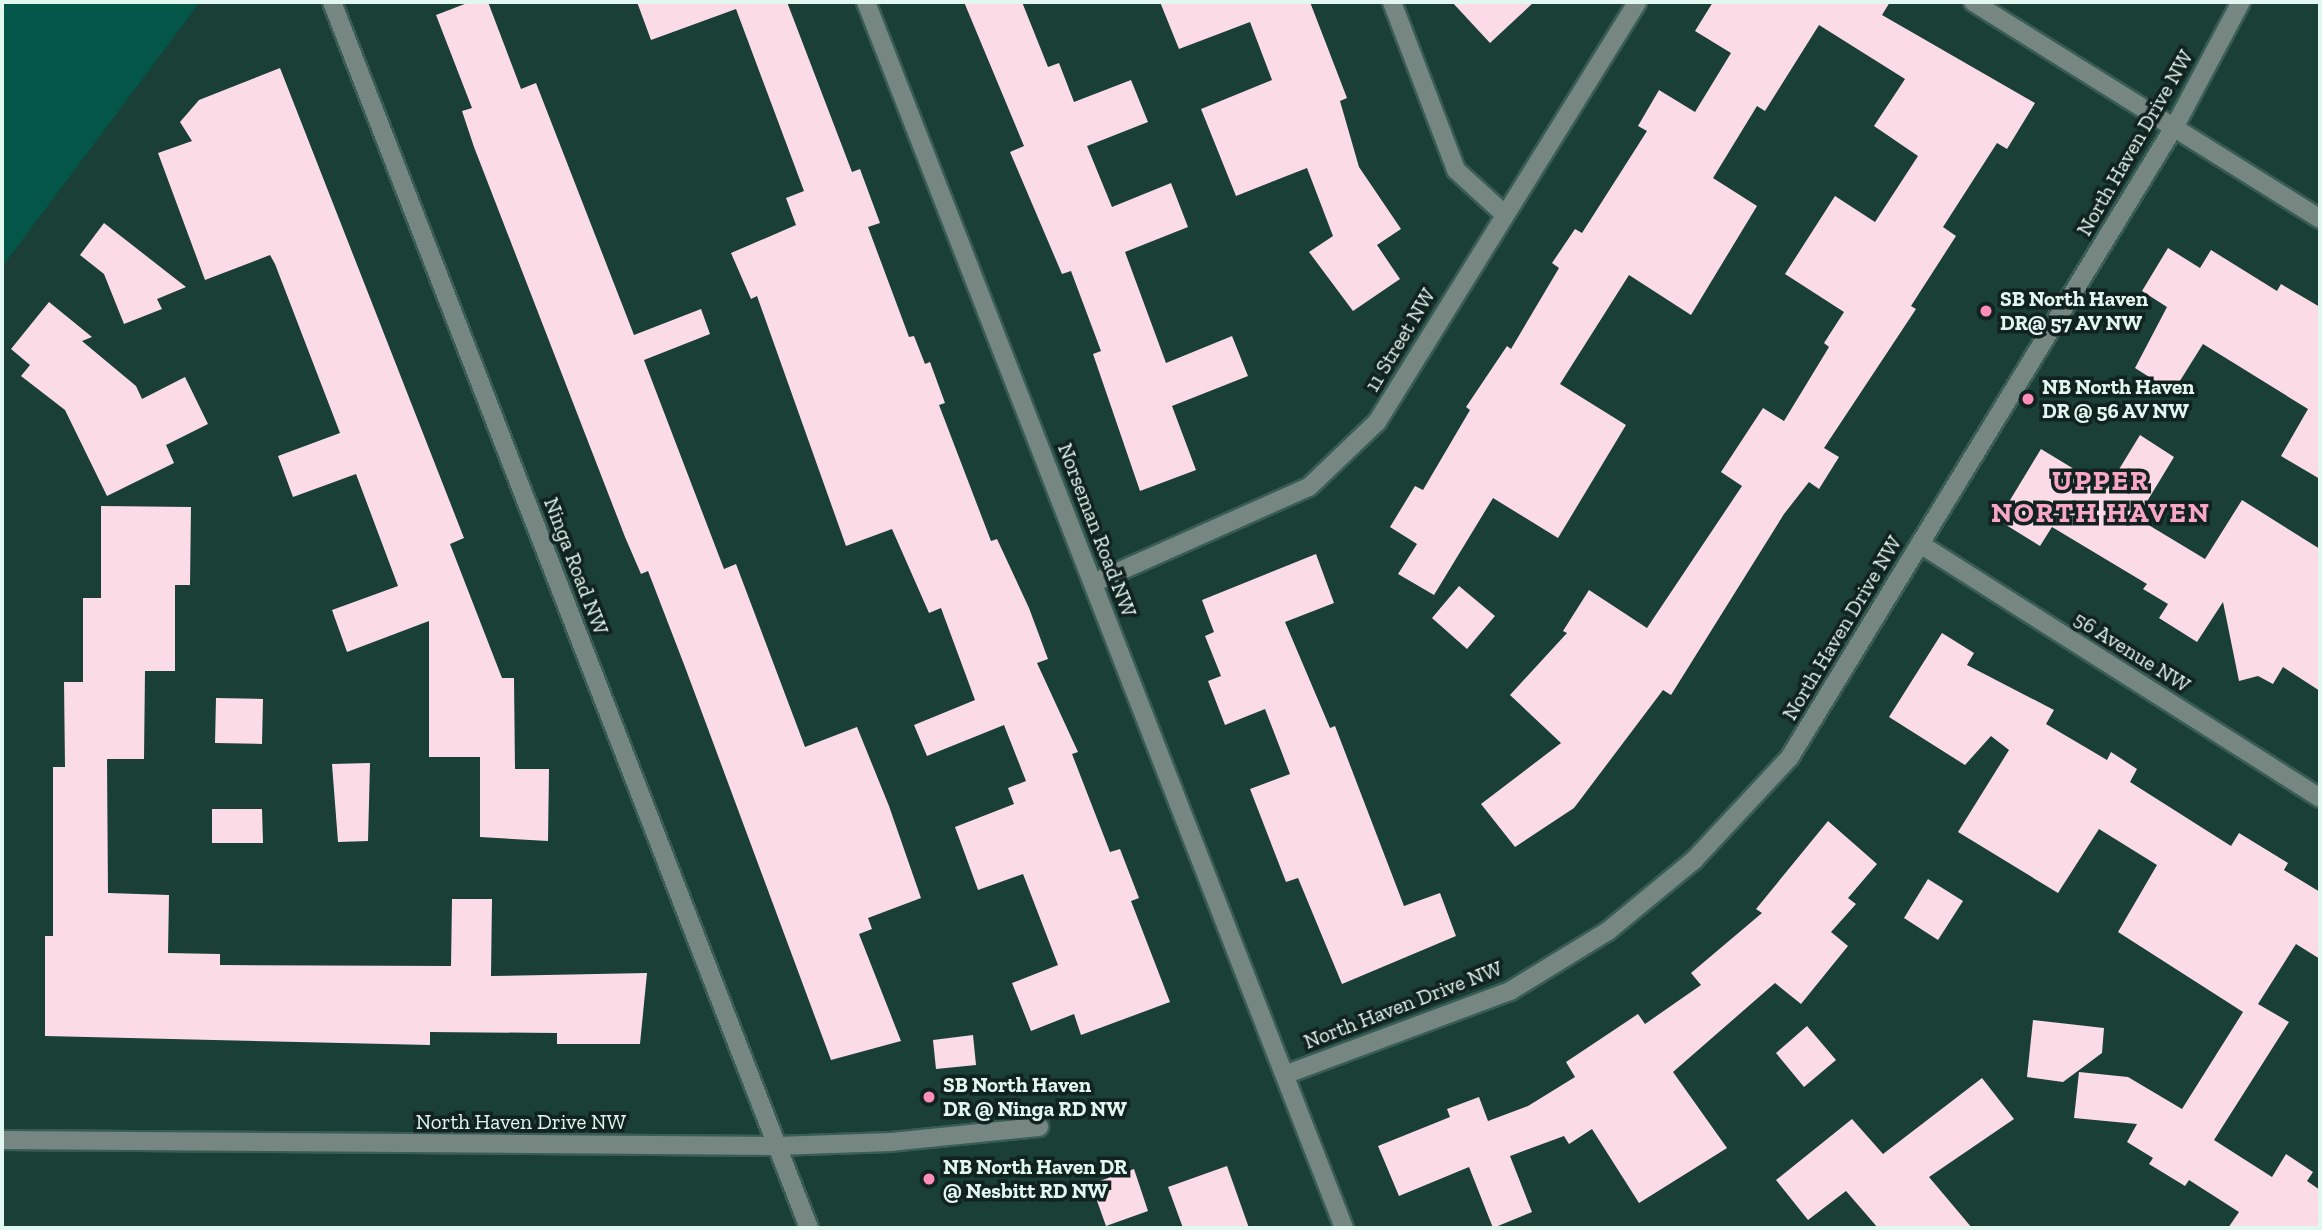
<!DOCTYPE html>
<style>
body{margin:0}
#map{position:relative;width:2322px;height:1230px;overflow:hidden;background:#193f37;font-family:"Zilla Slab",serif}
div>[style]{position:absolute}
.green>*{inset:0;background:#045649}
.building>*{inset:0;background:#fbdce6}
.roads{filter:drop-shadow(2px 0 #395c55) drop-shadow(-2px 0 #395c55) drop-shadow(0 2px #395c55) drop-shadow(0 -2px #395c55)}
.minor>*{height:18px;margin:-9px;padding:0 9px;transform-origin:9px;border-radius:9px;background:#768782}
.dots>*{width:19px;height:19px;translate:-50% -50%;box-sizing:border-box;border:4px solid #12221e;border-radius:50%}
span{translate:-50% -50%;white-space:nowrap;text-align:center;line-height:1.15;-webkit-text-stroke:7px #12221e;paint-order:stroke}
.street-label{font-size:21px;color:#e3f7f1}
.poi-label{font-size:21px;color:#e3f7f1;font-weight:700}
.left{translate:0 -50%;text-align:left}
.district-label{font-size:28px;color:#f8a8c5;font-weight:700;letter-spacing:2px}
.frame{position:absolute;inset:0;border:4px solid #e3f7f1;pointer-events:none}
</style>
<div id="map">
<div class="green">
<div style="clip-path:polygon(2px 2px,200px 2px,2px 267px)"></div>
</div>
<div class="building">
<div style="clip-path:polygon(470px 2px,488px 2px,521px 89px,536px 83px,634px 335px,701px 309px,710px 334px,644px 360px,724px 569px,736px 564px,805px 747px,857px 727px,889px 806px,921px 898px,868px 918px,872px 929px,859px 934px,901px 1041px,831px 1060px,685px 667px,648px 571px,641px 574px,625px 537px,474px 147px,462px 111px,472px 108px,436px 15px)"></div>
<div style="clip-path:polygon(637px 2px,787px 2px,852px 172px,860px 169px,880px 223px,868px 227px,909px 337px,914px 336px,925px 364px,930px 362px,945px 403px,939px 405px,991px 541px,997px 539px,1029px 608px,1048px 659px,1037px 663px,1078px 752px,1072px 754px,1110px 852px,1120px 849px,1139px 898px,1131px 901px,1170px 1002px,1081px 1035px,1074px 1014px,1031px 1031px,1012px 983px,1058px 965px,1023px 874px,978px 890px,955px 827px,1014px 804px,1008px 788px,1026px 781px,1004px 725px,927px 756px,914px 725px,975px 700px,941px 608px,929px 613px,892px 529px,846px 546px,757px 296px,751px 299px,731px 253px,796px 225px,786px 198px,804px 191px,736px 9px,651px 40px)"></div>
<div style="clip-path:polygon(964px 2px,1022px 2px,1048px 67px,1059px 63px,1074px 102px,1131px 80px,1148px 122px,1087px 146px,1112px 207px,1171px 183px,1188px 227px,1125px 252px,1166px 363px,1232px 336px,1248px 376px,1172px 406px,1196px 470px,1140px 491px,1093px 354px,1101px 351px,1071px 271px,1062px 274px,1010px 152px,1024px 146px)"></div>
<div style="clip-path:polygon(1160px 2px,1310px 2px,1347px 98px,1340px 101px,1359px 167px,1401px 229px,1377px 245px,1400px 279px,1353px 311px,1309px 252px,1333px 236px,1307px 168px,1236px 196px,1201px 109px,1272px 80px,1250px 22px,1179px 49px)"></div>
<div style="clip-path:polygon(1452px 2px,1534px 2px,1490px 43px)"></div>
<div style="clip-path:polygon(1713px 2px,1890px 2px,1882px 15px,2035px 103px,2007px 149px,1997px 143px,1943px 227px,1956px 236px,1911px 306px,1916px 309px,1824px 448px,1839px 457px,1819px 489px,1809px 482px,1784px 514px,1671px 695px,1663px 690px,1574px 808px,1515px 847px,1481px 804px,1561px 743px,1510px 695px,1567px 633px,1563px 631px,1589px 590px,1647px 628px,1742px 486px,1721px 472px,1763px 408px,1784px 421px,1829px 347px,1824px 343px,1844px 312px,1785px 274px,1835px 196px,1875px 222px,1918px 156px,1874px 126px,1905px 79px,1819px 25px,1765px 111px,1757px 106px,1713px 178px,1757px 206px,1691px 315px,1629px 275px,1560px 384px,1626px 425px,1558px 538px,1493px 498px,1434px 595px,1398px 574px,1417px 544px,1390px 527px,1415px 486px,1423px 490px,1470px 410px,1466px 407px,1507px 346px,1511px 349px,1559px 268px,1552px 263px,1575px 229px,1582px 233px,1647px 131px,1638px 126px,1659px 90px,1695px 112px,1731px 53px,1695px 31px)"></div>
<div style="clip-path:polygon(280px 68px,464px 538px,450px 544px,502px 678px,514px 678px,515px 769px,549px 769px,548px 841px,480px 837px,480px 757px,429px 757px,429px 621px,347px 652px,332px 610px,398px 586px,356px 474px,293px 497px,278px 456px,340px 433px,275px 264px,270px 255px,205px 280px,158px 153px,192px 141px,180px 122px,199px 100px)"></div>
<div style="clip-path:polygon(104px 223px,186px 287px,157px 299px,162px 309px,124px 324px,104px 274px,80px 255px)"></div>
<div style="clip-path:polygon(2168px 248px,2200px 268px,2211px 250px,2277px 291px,2281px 284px,2320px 307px,2320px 479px,2281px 456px,2308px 409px,2203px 344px,2173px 392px,2135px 368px,2167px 307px,2142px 291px)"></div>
<div style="clip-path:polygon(49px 302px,92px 337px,82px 341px,136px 386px,142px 399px,185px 377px,208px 424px,166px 445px,174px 463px,107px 496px,65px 410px,21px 376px,30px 365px,11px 349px)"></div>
<div style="clip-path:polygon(2140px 435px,2174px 457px,2137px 518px,2205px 559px,2242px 500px,2320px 549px,2320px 691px,2283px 667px,2273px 684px,2258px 676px,2239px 681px,2223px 602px,2197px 642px,2159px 618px,2168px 604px,2143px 589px,2147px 584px,2052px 527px,2040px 546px,1998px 520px,2041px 449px,2107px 489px)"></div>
<div style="clip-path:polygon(101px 506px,191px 507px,190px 585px,175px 585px,175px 671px,145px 671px,144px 759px,107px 759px,108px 893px,169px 895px,168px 953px,220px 954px,220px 965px,451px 966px,452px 899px,492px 899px,491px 976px,647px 973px,640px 1044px,557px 1044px,557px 1033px,430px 1032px,430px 1045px,45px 1036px,45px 936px,53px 936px,53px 767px,65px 767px,64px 682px,83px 682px,83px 598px,101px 598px)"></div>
<div style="clip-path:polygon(1316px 554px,1334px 603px,1285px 622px,1330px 728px,1335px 726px,1404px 906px,1440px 893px,1456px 936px,1342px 984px,1298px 878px,1286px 882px,1250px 789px,1290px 774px,1265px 709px,1225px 725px,1208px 681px,1221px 676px,1205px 636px,1214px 632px,1202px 600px)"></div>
<div style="clip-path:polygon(1459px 586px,1495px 616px,1467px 649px,1432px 618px)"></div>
<div style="clip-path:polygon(1942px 633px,1974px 653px,1967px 665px,2054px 710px,2046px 724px,2107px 760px,2111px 752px,2137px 769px,2130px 782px,2231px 846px,2239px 833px,2288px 863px,2284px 870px,2320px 892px,2320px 959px,2296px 944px,2258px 1004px,2289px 1022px,2214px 1140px,2272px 1177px,2286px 1154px,2313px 1172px,2307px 1181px,2320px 1190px,2320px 1228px,2228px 1228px,2239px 1212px,2189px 1180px,2185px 1186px,2149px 1164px,2153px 1158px,2127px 1142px,2137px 1124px,2074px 1118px,2079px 1072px,2128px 1077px,2182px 1109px,2243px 1012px,2118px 932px,2157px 865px,2099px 829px,2058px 893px,1958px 832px,2009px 750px,1991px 736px,1965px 765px,1889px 717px)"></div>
<div style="clip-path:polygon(216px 698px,263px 699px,262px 744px,215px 743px)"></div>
<div style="clip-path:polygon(370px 763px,368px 841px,338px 842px,332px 764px)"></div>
<div style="clip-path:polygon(212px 809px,262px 809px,263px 843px,212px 843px)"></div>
<div style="clip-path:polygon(1828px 821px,1877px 864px,1848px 898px,1856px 904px,1831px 932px,1848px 946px,1801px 1004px,1775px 983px,1673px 1072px,1727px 1148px,1639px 1203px,1592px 1129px,1569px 1144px,1564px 1136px,1510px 1156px,1532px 1212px,1493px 1228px,1469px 1167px,1399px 1196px,1378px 1146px,1450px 1117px,1447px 1109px,1479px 1097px,1488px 1121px,1528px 1106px,1575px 1077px,1566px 1062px,1638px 1014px,1645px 1024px,1701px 985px,1691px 973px,1762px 913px,1756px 909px)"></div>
<div style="clip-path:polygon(1928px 879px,1963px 901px,1938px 940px,1904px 918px)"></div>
<div style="clip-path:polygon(2033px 1020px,2104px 1028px,2102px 1053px,2063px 1082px,2027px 1077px)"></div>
<div style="clip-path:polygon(1807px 1026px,1836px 1060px,1804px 1087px,1776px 1053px)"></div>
<div style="clip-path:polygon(973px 1035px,976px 1065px,936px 1069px,933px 1040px)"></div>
<div style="clip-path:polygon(1982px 1078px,2014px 1119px,1929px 1177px,1972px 1228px,1878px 1228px,1846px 1191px,1808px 1220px,1776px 1180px,1852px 1119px,1883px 1154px)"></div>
<div style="clip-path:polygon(1227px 1166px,1249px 1228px,1183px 1228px,1168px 1187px)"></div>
<div style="clip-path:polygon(1134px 1169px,1148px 1211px,1106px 1226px,1091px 1184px)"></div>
</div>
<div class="roads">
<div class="minor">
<div style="left:332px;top:2px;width:1316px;rotate:68.74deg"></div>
<div style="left:866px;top:2px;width:1316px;rotate:68.7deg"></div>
<div style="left:1392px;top:2px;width:180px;rotate:69.1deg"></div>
<div style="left:1456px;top:170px;width:65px;rotate:42.5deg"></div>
<div style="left:1973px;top:2px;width:409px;rotate:32deg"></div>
<div style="left:1920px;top:544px;width:474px;rotate:32.4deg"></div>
<div style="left:1093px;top:583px;width:236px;rotate:-24deg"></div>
<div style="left:1309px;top:487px;width:94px;rotate:-43.7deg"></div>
<div style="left:1377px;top:422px;width:494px;rotate:-58.2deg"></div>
<div style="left:1287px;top:1074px;width:238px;rotate:-20.4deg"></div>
<div style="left:1510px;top:991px;width:115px;rotate:-31.5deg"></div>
<div style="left:1608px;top:931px;width:112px;rotate:-39.5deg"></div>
<div style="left:1694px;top:860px;width:141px;rotate:-47deg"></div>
<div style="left:1790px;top:757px;width:741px;rotate:-58.63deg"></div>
<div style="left:2176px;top:124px;width:138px;rotate:-62deg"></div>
<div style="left:2px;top:1140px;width:775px;rotate:0.44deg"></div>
<div style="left:777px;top:1146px;width:114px;rotate:-2deg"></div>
<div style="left:891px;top:1142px;width:149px;rotate:-5.8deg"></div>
</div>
</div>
<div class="dots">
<div style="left:1986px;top:311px;background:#ff8eba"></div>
<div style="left:2028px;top:399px;background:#ff8eba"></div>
<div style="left:929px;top:1097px;background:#ff8eba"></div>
<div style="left:929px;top:1179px;background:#ff8eba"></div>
</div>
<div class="street-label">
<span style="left:2135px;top:143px;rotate:-60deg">North Haven Drive NW</span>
<span style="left:1400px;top:340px;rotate:-59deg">11 Street NW</span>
<span style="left:1097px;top:530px;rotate:69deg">Norseman Road NW</span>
<span style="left:576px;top:566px;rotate:69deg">Ninga Road NW</span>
<span style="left:1842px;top:628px;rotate:-59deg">North Haven Drive NW</span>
<span style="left:2132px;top:652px;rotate:32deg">56 Avenue NW</span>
<span style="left:1403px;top:1005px;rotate:-21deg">North Haven Drive NW</span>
<span style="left:521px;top:1122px">North Haven Drive NW</span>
</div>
<div class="poi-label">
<span class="left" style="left:2000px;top:311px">SB North Haven<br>DR@ 57 AV NW</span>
<span class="left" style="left:2042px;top:399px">NB North Haven<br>DR @ 56 AV NW</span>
<span class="left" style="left:943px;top:1097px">SB North Haven<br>DR @ Ninga RD NW</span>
<span class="left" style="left:943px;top:1179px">NB North Haven DR<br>@ Nesbitt RD NW</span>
</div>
<div class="district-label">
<span style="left:2101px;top:497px">UPPER<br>NORTH HAVEN</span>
</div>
<div class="frame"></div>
</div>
